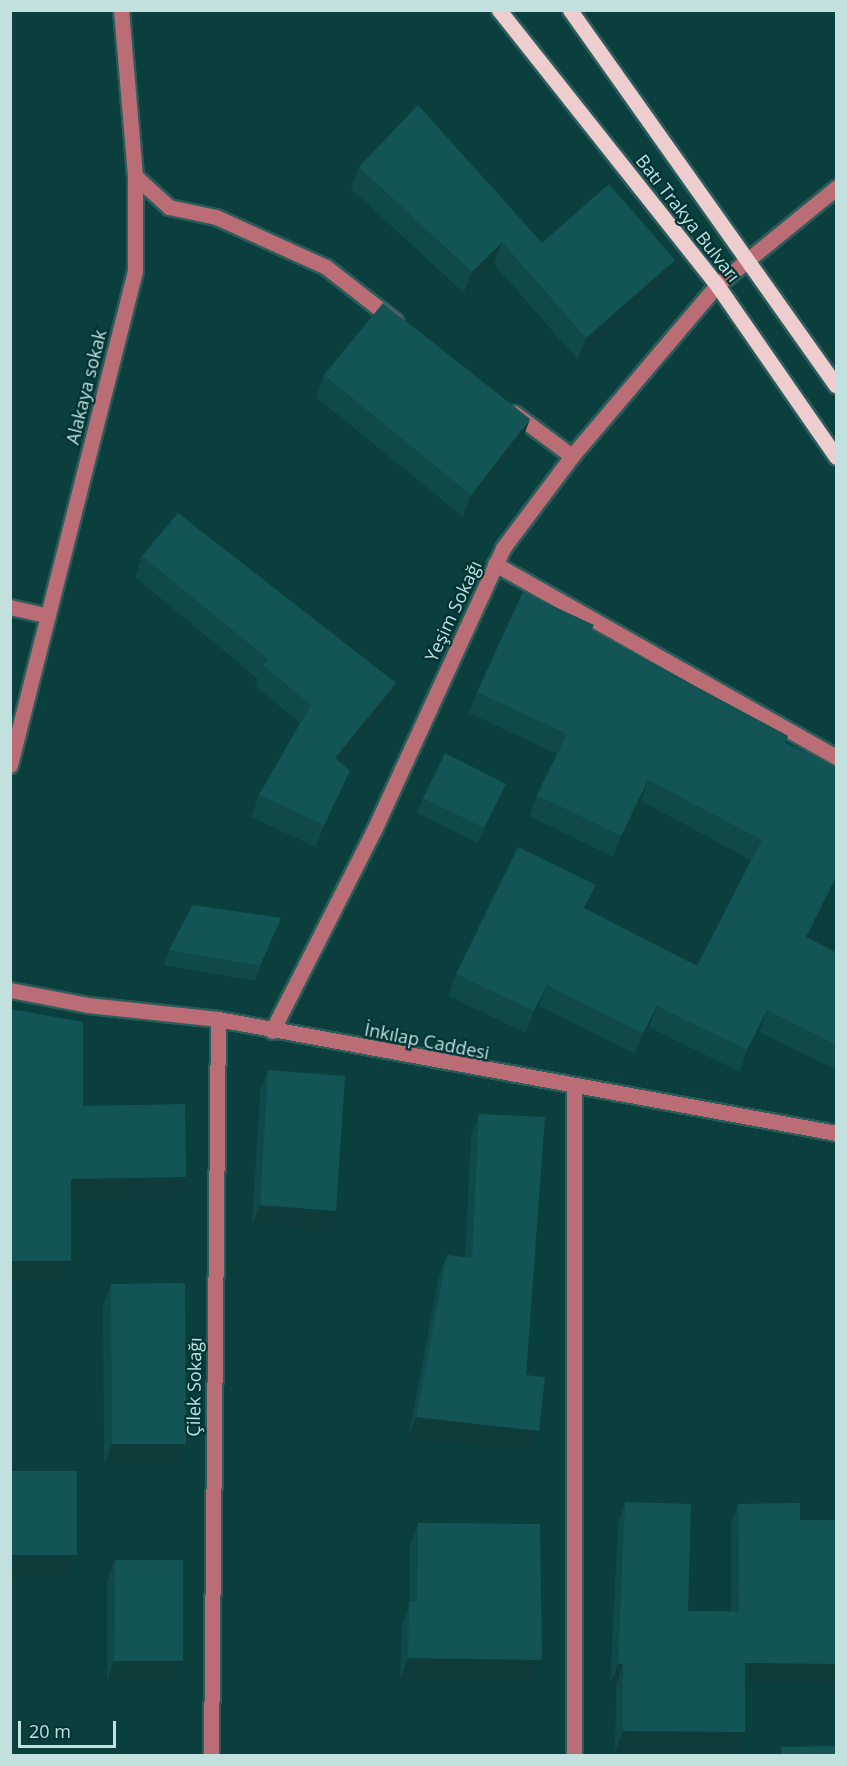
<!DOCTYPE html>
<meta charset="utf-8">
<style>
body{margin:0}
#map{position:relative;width:847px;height:1766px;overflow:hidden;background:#0a3f3e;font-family:"Open Sans",sans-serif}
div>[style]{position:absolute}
.roads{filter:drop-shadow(2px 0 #2b5c5b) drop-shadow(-2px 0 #2b5c5b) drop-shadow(0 2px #2b5c5b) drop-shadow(0 -2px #2b5c5b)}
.minor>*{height:15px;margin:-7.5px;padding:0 7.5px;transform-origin:7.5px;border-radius:7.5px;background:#ba6d75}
.major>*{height:15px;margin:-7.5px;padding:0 7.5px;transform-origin:7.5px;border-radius:7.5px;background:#eecdcf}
.wall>*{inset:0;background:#0f4948}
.shaded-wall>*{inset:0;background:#0d3c3b}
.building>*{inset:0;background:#125554}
span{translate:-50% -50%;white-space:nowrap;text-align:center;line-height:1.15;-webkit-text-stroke:4.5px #003434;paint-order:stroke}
.street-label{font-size:18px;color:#c1e0de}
.frame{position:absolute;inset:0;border:12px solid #c1e0de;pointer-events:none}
.scale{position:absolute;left:18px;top:1721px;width:98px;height:27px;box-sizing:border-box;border:3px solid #c1e0de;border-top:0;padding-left:8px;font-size:18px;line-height:21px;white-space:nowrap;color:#c1e0de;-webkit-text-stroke:4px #003434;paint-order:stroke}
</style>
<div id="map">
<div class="roads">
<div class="minor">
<div style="left:135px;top:176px;width:46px;rotate:42.4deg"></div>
<div style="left:169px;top:207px;width:48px;rotate:12deg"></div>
<div style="left:216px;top:217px;width:121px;rotate:24.4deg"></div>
<div style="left:326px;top:267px;width:88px;rotate:38deg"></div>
<div style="left:514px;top:413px;width:72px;rotate:36.6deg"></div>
<div style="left:495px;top:564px;width:392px;rotate:29.5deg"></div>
<div style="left:10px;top:607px;width:39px;rotate:13deg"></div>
<div style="left:10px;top:765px;width:510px;rotate:-75.8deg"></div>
<div style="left:135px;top:271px;width:95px;rotate:-90deg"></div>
<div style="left:135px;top:176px;width:167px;rotate:-94.8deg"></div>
<div style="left:10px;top:990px;width:79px;rotate:10.9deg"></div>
<div style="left:88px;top:1005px;width:131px;rotate:6.1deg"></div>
<div style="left:218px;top:1019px;width:628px;rotate:10.45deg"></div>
<div style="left:272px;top:1031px;width:225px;rotate:-63.1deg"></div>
<div style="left:374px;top:830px;width:310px;rotate:-65.4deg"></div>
<div style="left:503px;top:548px;width:115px;rotate:-53.1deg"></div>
<div style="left:572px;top:456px;width:224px;rotate:-49.7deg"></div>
<div style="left:717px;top:285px;width:154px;rotate:-39.2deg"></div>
<div style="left:574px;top:1089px;width:667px;rotate:90deg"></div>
<div style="left:211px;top:1756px;width:737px;rotate:-89.46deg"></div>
</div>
<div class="major">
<div style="left:499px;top:10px;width:351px;rotate:51.6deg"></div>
<div style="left:717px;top:285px;width:209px;rotate:55.3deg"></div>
<div style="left:570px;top:10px;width:460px;rotate:54.7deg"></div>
</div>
</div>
<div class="wall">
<div style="clip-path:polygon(359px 167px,542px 243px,675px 260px,667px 282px,578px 360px,494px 264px,464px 293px,351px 189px)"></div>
<div style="clip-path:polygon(324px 375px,522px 441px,463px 517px,316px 397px)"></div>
<div style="clip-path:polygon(142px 556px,396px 683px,388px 705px,341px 763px,342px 793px,316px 847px,251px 817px,259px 795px,300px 723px,255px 686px,258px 679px,135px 577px)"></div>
<div style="clip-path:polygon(592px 631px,788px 736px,785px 743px,837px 768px,837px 880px,808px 939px,837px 953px,837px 1070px,759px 1032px,740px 1072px,649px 1027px,635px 1054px,539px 1006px,526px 1033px,448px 996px,456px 974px,588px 906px,586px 909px,697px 966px,751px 860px,641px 801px,613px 857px,529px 816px,537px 795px,557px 754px,469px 713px,477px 692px)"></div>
<div style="clip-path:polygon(506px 784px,501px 799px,478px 843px,417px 813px,423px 798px)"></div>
<div style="clip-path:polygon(281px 918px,255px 981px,164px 965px,169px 950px)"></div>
<div style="clip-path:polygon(268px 1070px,328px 1232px,252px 1226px,260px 1092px)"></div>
<div style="clip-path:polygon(479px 1114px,526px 1375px,531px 1452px,408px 1439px,439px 1276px,447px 1255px,465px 1257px,471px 1135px)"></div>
<div style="clip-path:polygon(111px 1284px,179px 1465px,104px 1466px,103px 1306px)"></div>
<div style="clip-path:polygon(625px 1502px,688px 1611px,731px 1611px,731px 1524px,738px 1504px,745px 1683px,745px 1732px,738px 1752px,615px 1752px,616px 1685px,610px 1685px,618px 1523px)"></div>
<div style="clip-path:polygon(418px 1523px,542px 1660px,534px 1682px,400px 1679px,402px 1624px,410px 1602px,410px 1545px)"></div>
<div style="clip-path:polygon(115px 1560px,175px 1682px,107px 1682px,107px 1581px)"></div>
</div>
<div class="shaded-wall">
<div style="clip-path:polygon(502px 242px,494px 264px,464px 293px,472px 272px)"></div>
<div style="clip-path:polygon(675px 260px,667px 282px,578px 360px,586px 338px)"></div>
<div style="clip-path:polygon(530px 419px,522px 441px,463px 517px,471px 495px)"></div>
<div style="clip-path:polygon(396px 683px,388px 705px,327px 780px,335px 758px)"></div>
<div style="clip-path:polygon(350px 771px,342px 793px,316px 847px,324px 825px)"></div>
<div style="clip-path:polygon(648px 780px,641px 801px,613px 857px,621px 836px)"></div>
<div style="clip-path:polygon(506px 784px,501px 799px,478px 843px,484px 828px)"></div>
<div style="clip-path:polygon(837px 875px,837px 880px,798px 959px,806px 937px)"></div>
<div style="clip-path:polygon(596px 885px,588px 906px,577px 930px,584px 908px)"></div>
<div style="clip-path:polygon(281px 918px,275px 933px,255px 981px,260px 966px)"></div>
<div style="clip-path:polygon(547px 985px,539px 1006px,526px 1033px,534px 1011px)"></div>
<div style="clip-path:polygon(657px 1006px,649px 1027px,635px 1054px,643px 1033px)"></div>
<div style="clip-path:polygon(767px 1010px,759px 1032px,740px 1072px,747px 1050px)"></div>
<div style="clip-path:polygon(186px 1177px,179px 1197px,64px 1200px,71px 1179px)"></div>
<div style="clip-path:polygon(260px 1205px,336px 1211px,328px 1232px,252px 1226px)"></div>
<div style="clip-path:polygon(10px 1261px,71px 1261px,63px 1281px,10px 1281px)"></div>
<div style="clip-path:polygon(416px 1417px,539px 1431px,531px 1452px,408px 1439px)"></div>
<div style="clip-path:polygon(112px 1444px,186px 1444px,179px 1465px,104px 1466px)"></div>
<div style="clip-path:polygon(10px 1555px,77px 1555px,70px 1576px,10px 1577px)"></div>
<div style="clip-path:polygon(408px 1658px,542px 1660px,534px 1682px,400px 1679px)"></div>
<div style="clip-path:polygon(114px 1661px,183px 1661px,175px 1682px,107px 1682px)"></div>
<div style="clip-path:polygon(745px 1663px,837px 1664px,837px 1685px,738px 1683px)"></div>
<div style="clip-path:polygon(618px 1664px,623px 1664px,616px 1685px,610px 1685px)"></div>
<div style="clip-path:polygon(623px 1731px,745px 1732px,738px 1752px,615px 1752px)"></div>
</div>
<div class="building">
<div style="clip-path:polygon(418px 105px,542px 243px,609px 184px,675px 260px,586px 338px,502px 242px,472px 272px,359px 167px)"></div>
<div style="clip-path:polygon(383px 303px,530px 419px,471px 495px,324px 375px)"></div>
<div style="clip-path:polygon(178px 513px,396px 683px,335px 758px,350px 771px,324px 825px,259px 795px,311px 705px,263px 665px,268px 659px,142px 556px)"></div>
<div style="clip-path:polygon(523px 592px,594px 625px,591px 631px,788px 736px,784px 742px,837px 768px,837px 875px,806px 937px,837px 953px,837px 1045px,767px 1010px,747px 1050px,657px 1006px,643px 1033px,547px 985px,534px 1011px,456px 974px,518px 847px,596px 885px,584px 908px,697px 966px,762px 840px,648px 780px,621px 836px,537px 795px,567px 734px,477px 692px)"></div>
<div style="clip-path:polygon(445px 753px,506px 784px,484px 828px,423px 798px)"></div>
<div style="clip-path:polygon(193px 905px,281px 918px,260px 966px,169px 950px)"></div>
<div style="clip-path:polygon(10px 1009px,83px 1022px,83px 1106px,185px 1104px,186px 1177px,71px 1179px,71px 1261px,10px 1261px)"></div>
<div style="clip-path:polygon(268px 1070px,345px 1076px,336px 1211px,260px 1205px)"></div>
<div style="clip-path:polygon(479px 1114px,545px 1117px,526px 1375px,545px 1377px,539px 1431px,416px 1417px,447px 1255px,472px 1258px)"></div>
<div style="clip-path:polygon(185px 1283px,186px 1444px,112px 1444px,111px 1284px)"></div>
<div style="clip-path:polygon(10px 1471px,77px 1471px,77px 1555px,10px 1555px)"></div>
<div style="clip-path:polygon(625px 1502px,691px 1504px,688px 1611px,739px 1612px,738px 1504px,800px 1503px,800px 1520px,837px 1520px,837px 1664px,745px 1663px,745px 1732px,623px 1731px,623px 1664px,618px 1664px)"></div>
<div style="clip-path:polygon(418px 1523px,540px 1524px,542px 1660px,408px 1658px,409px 1602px,417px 1602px)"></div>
<div style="clip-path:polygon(115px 1560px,183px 1560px,183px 1661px,114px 1661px)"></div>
<div style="clip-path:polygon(837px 1746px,837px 1755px,781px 1755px,781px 1747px)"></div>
</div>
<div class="street-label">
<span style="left:688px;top:218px;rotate:52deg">Batı Trakya Bulvarı</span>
<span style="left:86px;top:387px;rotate:-76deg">Alakaya sokak</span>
<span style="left:453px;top:611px;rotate:-65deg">Yeşim Sokağı</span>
<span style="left:427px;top:1041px;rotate:11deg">İnkılap Caddesi</span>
<span style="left:194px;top:1387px;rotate:-89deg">Çilek Sokağı</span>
</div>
<div class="frame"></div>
<div class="scale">20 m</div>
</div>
